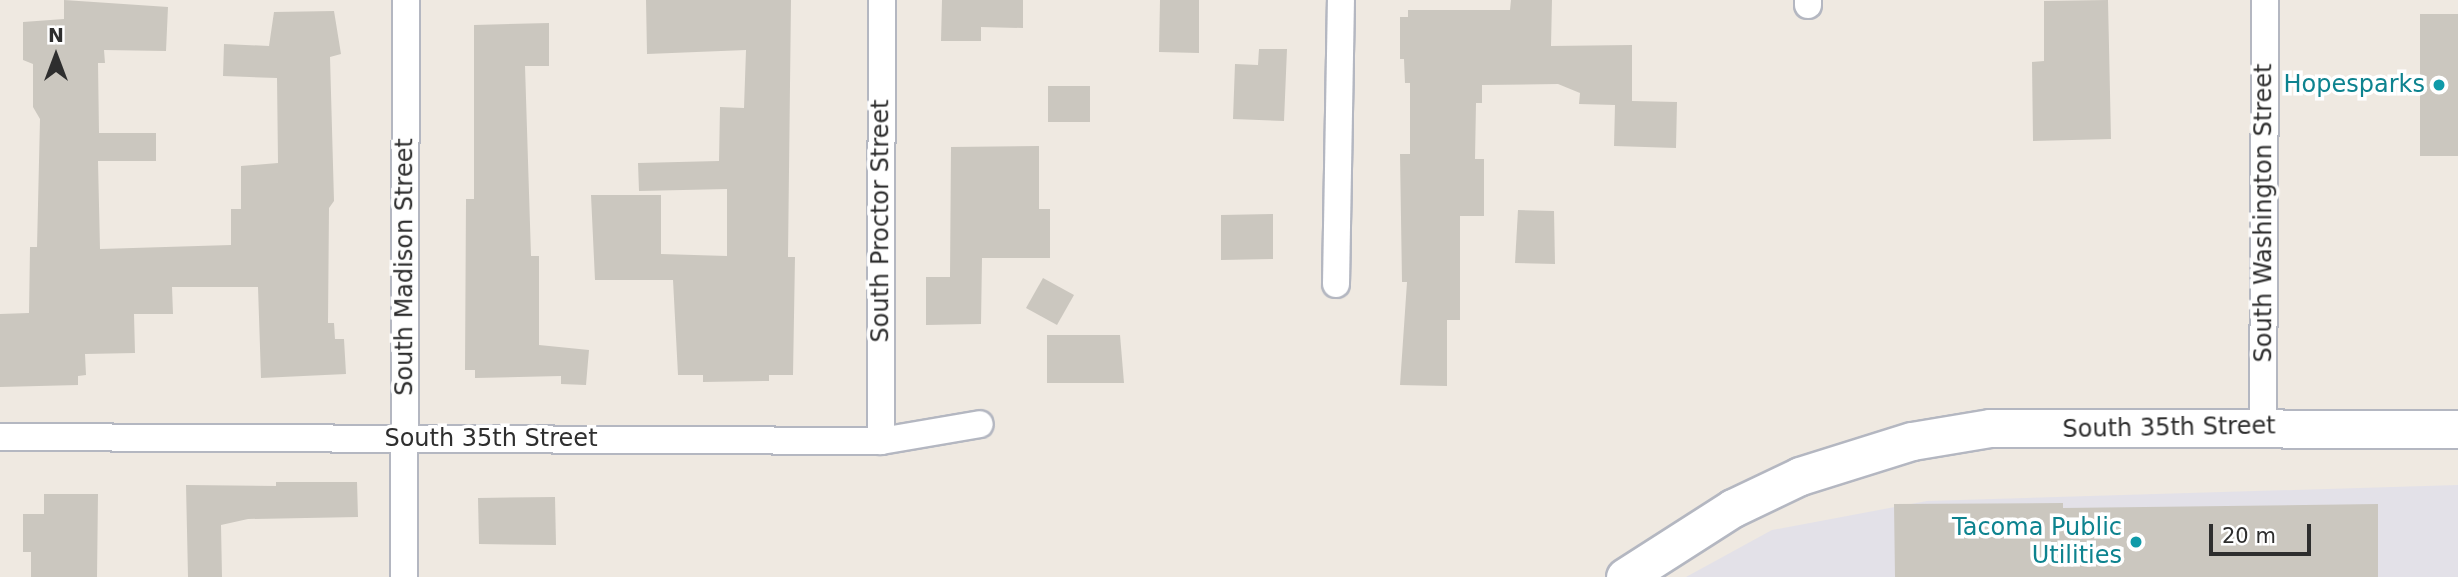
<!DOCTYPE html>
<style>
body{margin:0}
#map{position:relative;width:2458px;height:577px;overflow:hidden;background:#efe9e1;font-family:"DejaVu Sans",sans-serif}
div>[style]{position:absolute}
.industrial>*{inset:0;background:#e3e1e8}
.building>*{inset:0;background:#cbc7bf}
.roads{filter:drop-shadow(2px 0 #b4b7c1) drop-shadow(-2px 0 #b4b7c1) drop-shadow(0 2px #b4b7c1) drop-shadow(0 -2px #b4b7c1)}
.street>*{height:26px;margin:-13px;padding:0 13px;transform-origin:13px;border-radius:13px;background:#fff}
.secondary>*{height:37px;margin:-18.5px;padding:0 18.5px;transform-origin:18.5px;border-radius:18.5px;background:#fff}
.dots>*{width:19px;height:19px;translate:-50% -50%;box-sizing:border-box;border:4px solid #fff;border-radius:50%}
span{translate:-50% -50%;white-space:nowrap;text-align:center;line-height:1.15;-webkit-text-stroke:7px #fff;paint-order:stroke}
.culture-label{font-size:24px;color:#0d838f}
.right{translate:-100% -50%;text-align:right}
.street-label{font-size:24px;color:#2e2e2e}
.north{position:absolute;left:21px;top:21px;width:70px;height:70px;-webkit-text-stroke:5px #fff;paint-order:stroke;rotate:0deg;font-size:19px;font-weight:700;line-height:28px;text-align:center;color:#2e2e2e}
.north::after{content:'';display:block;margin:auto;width:24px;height:32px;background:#2e2e2e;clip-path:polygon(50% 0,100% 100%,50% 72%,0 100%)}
.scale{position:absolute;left:2209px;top:524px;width:102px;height:32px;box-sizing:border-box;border:4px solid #2e2e2e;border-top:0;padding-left:9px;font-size:21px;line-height:24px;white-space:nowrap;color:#2e2e2e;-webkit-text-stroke:5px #fff;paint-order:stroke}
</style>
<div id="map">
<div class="industrial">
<div style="clip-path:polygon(2458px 485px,2458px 577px,1686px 577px,1772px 530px,1927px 501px)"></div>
</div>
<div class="building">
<div style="clip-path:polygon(64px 0,168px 7px,166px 51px,104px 50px,105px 63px,98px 63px,99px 133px,156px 133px,156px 161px,98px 161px,100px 249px,231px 245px,231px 209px,241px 209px,241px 166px,278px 163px,277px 78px,223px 76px,224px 44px,269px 46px,274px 12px,334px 11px,341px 54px,330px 57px,334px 201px,329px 208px,328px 323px,334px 323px,335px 339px,344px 339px,346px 374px,261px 378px,258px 287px,172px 287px,173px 314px,134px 314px,135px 353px,85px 354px,86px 375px,78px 376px,78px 385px,0 387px,0 314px,29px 313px,30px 247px,37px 247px,40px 119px,33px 107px,33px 64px,23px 60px,23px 22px,64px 19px)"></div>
<div style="clip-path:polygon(646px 0,791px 0,788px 257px,795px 257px,793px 375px,769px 375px,769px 381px,703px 382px,703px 375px,678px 375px,673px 280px,595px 280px,591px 195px,661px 195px,661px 254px,727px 256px,727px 189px,639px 191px,638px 163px,719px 161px,720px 107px,744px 108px,746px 50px,647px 54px)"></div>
<div style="clip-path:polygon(942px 0,1023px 0,1023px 28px,981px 27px,981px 41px,941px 41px)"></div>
<div style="clip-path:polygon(1160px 0,1199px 0,1199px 53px,1159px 52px)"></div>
<div style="clip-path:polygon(1511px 0,1552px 0,1551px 46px,1632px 45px,1632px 101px,1677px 102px,1676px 148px,1614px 146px,1615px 105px,1579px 104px,1580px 93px,1558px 84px,1482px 85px,1482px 103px,1476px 103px,1475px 159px,1484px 159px,1484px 216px,1460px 216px,1460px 320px,1447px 320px,1447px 386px,1400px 385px,1407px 282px,1402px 282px,1400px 154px,1410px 154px,1410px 83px,1405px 83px,1404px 59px,1400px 59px,1400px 17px,1408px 17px,1408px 10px,1510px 10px)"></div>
<div style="clip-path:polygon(2108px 0,2111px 139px,2033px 141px,2032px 62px,2044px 61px,2044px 1px)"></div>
<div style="clip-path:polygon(2420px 14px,2458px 14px,2458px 156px,2420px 156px)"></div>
<div style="clip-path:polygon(549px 23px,549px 66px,525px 66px,531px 256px,539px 256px,539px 345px,589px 350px,586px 385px,561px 384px,561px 376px,475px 378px,475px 370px,465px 370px,466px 199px,474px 199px,474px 25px)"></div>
<div style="clip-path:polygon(1259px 49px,1287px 49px,1284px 121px,1233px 119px,1235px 64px,1258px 65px)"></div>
<div style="clip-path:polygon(1048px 86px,1090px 86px,1090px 122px,1048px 122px)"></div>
<div style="clip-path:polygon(1039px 146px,1039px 209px,1050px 209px,1050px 258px,982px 258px,981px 324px,926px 325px,926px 277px,950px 277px,951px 147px)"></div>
<div style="clip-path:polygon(1518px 210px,1554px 211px,1555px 264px,1515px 263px)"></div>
<div style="clip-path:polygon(1273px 214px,1273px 259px,1221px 260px,1221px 215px)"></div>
<div style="clip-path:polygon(1043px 278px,1074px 295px,1057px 325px,1026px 308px)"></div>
<div style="clip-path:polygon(1047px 335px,1120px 335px,1124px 383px,1047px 383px)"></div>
<div style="clip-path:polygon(276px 482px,357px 482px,358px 517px,248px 519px,221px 525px,222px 577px,188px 577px,186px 485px,276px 486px)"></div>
<div style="clip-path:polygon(44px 494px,98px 494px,97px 577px,31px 577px,31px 552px,23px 552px,23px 514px,44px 514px)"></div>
<div style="clip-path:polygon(555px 497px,556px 545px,479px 544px,478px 498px)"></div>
<div style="clip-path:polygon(2063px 503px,2063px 508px,2378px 504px,2378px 577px,1895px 577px,1894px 504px)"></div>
</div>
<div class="roads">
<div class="street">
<div style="left:1808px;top:5px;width:5px;rotate:-90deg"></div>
<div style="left:1336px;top:284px;width:284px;rotate:-89deg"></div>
<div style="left:2263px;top:425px;width:425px;rotate:-89.7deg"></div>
<div style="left:0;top:437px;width:881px;rotate:0.26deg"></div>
<div style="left:881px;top:441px;width:100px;rotate:-9.7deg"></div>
<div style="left:881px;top:441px;width:441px;rotate:-89.9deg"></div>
<div style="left:404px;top:577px;width:577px;rotate:-89.8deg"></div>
</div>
<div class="secondary">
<div style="left:1625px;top:577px;width:128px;rotate:-32.6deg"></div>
<div style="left:1733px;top:508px;width:74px;rotate:-25.5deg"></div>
<div style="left:1800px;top:476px;width:117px;rotate:-17.4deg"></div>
<div style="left:1912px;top:441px;width:79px;rotate:-9.5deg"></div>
<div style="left:1990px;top:428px;width:468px;rotate:0.1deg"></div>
</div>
</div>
<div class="dots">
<div style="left:2439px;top:85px;background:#0f9aa8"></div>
<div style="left:2136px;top:542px;background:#0f9aa8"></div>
</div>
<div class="culture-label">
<span class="right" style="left:2425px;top:85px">Hopesparks</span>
<span class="right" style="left:2122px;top:542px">Tacoma Public<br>Utilities</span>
</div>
<div class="street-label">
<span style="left:2264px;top:213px;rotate:-90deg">South Washington Street</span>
<span style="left:881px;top:221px;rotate:-90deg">South Proctor Street</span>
<span style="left:405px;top:267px;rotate:-90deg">South Madison Street</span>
<span style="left:2169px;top:428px;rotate:-1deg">South 35th Street</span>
<span style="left:491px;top:439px">South 35th Street</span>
</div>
<div class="north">N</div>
<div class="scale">20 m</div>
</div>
